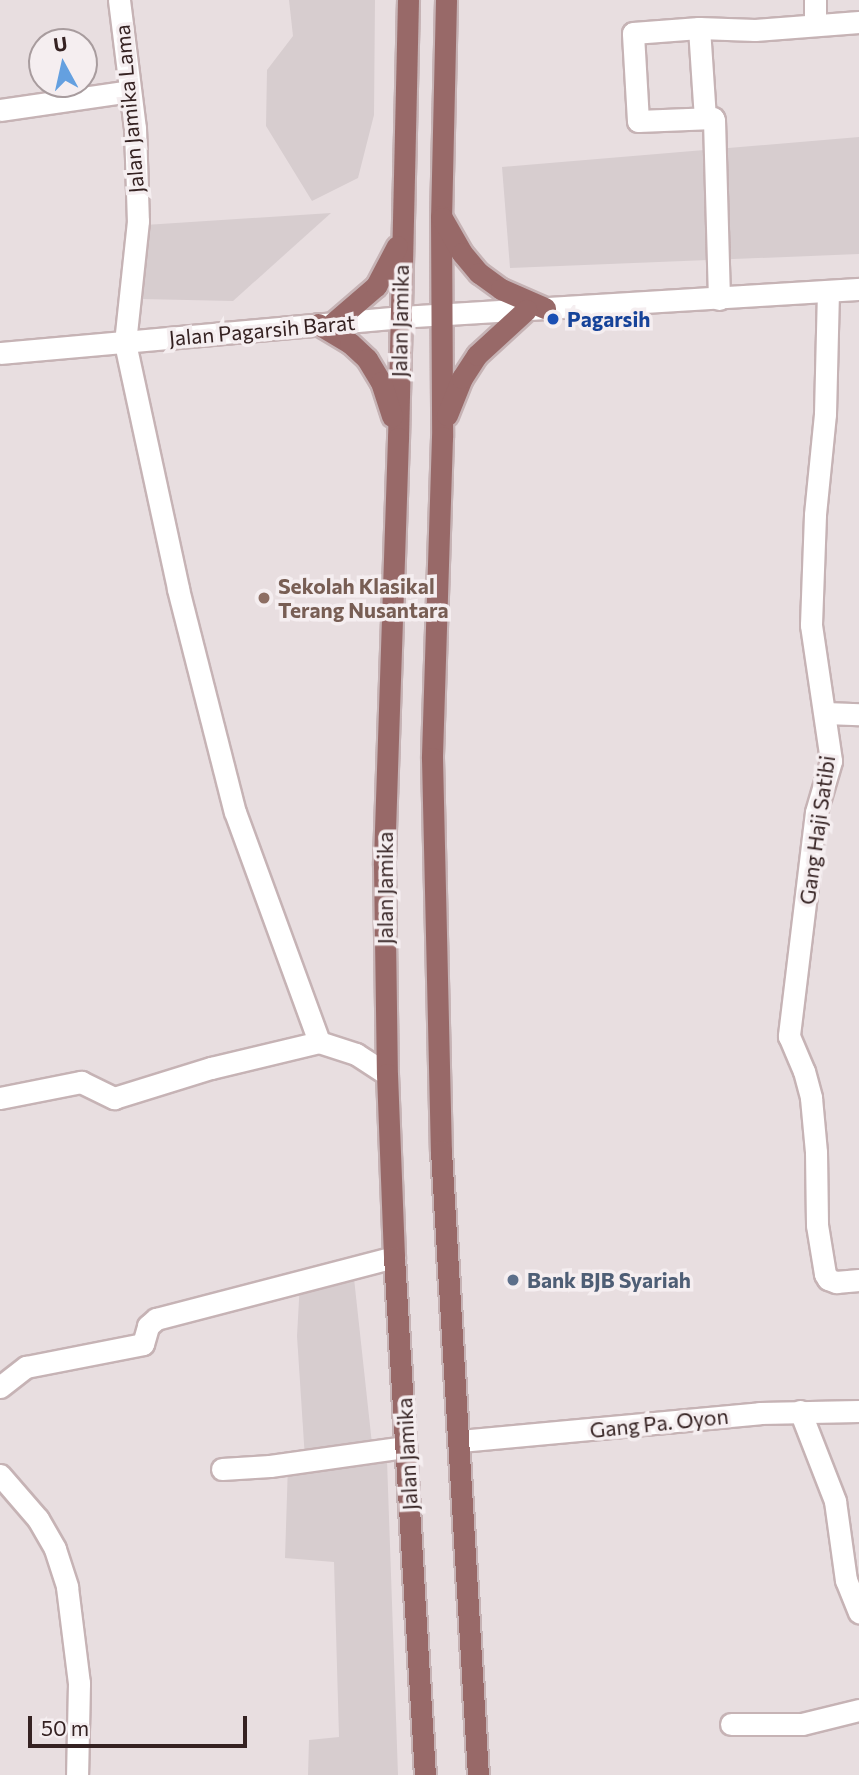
<!DOCTYPE html>
<style>
body{margin:0}
#map{position:relative;width:859px;height:1775px;overflow:hidden;background:#e8dee0;font-family:Commissioner,sans-serif}
div>[style]{position:absolute}
.built>*{inset:0;background:#d7cdcf}
.roads{filter:drop-shadow(2px 0 #c6b3b5) drop-shadow(-2px 0 #c6b3b5) drop-shadow(0 2px #c6b3b5) drop-shadow(0 -2px #c6b3b5)}
.street>*{height:21px;margin:-10.5px;padding:0 10.5px;transform-origin:10.5px;border-radius:10.5px;background:#fff}
.secondary>*{height:21px;margin:-10.5px;padding:0 10.5px;transform-origin:10.5px;border-radius:10.5px;background:#fff}
.primary>*{height:21px;margin:-10.5px;padding:0 10.5px;transform-origin:10.5px;border-radius:10.5px;background:#986968}
.dots>*{width:19px;height:19px;translate:-50% -50%;box-sizing:border-box;border:4px solid #f5eef0;border-radius:50%}
span{translate:-50% -50%;white-space:nowrap;text-align:center;line-height:1.15;-webkit-text-stroke:7px #f5eef0;paint-order:stroke}
.street-label{font-size:21px;color:#352222}
.transit-label{font-size:21px;color:#164399;font-weight:700}
.left{translate:0 -50%;text-align:left}
.education-label{font-size:21px;color:#785e54;font-weight:700}
.service-label{font-size:21px;color:#4e5e75;font-weight:700}
.north{position:absolute;left:28px;top:28px;width:70px;height:70px;box-sizing:border-box;background:#f5eef0;border:2px solid #a89c9e;border-radius:50%;rotate:352deg;font-size:19px;font-weight:700;line-height:28px;text-align:center;color:#352222}
.north::after{content:'';display:block;margin:auto;width:24px;height:32px;background:#64a0e0;clip-path:polygon(50% 0,100% 100%,50% 72%,0 100%)}
.scale{position:absolute;left:28px;top:1716px;width:219px;height:32px;box-sizing:border-box;border:4px solid #352222;border-top:0;padding-left:9px;font-size:21px;line-height:24px;white-space:nowrap;color:#352222;-webkit-text-stroke:5px #f5eef0;paint-order:stroke}
</style>
<div id="map">
<div class="built">
<div style="clip-path:polygon(289px 0,375px 0,374px 115px,358px 178px,312px 201px,266px 126px,267px 70px,293px 36px)"></div>
<div style="clip-path:polygon(859px 137px,859px 254px,510px 268px,502px 167px)"></div>
<div style="clip-path:polygon(331px 213px,233px 301px,141px 299px,145px 225px)"></div>
<div style="clip-path:polygon(353px 1269px,373px 1453px,305px 1459px,297px 1336px,300px 1282px)"></div>
<div style="clip-path:polygon(387px 1460px,398px 1775px,308px 1775px,309px 1740px,339px 1737px,334px 1562px,285px 1558px,288px 1464px)"></div>
</div>
<div class="roads">
<div class="street">
<div style="left:119px;top:0;width:129px;rotate:82.9deg"></div>
<div style="left:135px;top:128px;width:93px;rotate:88.2deg"></div>
<div style="left:138px;top:221px;width:123px;rotate:96.1deg"></div>
<div style="left:125px;top:343px;width:252px;rotate:77.8deg"></div>
<div style="left:178px;top:589px;width:230px;rotate:75.7deg"></div>
<div style="left:235px;top:812px;width:245px;rotate:69.9deg"></div>
<div style="left:319px;top:1042px;width:39px;rotate:18deg"></div>
<div style="left:356px;top:1054px;width:37px;rotate:33deg"></div>
<div style="left:815px;top:0;width:25px;rotate:90deg"></div>
<div style="left:699px;top:28px;width:90px;rotate:86.2deg"></div>
<div style="left:0;top:110px;width:131px;rotate:-8.3deg"></div>
<div style="left:828px;top:291px;width:123px;rotate:91.4deg"></div>
<div style="left:825px;top:414px;width:101px;rotate:95.7deg"></div>
<div style="left:815px;top:515px;width:110px;rotate:92.1deg"></div>
<div style="left:811px;top:625px;width:137px;rotate:81.6deg"></div>
<div style="left:831px;top:761px;width:53px;rotate:106.4deg"></div>
<div style="left:816px;top:812px;width:226px;rotate:96.9deg"></div>
<div style="left:789px;top:1036px;width:38px;rotate:67deg"></div>
<div style="left:804px;top:1071px;width:28px;rotate:75deg"></div>
<div style="left:811px;top:1098px;width:54px;rotate:84.7deg"></div>
<div style="left:816px;top:1152px;width:73px;rotate:89.2deg"></div>
<div style="left:817px;top:1225px;width:50px;rotate:80.7deg"></div>
<div style="left:825px;top:1274px;width:6px;rotate:59deg"></div>
<div style="left:828px;top:1279px;width:9px;rotate:21deg"></div>
<div style="left:836px;top:1282px;width:23px;rotate:-5deg"></div>
<div style="left:719px;top:299px;width:179px;rotate:-91.6deg"></div>
<div style="left:714px;top:120px;width:2px;rotate:-117deg"></div>
<div style="left:713px;top:118px;width:75px;rotate:177.7deg"></div>
<div style="left:638px;top:121px;width:88px;rotate:-93.3deg"></div>
<div style="left:633px;top:33px;width:66px;rotate:-4.3deg"></div>
<div style="left:699px;top:28px;width:56px;rotate:2deg"></div>
<div style="left:755px;top:30px;width:104px;rotate:-4.4deg"></div>
<div style="left:825px;top:713px;width:34px;rotate:2deg"></div>
<div style="left:0;top:1098px;width:83px;rotate:-11.2deg"></div>
<div style="left:81px;top:1082px;width:37px;rotate:26deg"></div>
<div style="left:114px;top:1098px;width:102px;rotate:-17.2deg"></div>
<div style="left:211px;top:1068px;width:111px;rotate:-13.5deg"></div>
<div style="left:0;top:1387px;width:33px;rotate:-38deg"></div>
<div style="left:26px;top:1367px;width:119px;rotate:-11.1deg"></div>
<div style="left:143px;top:1344px;width:19px;rotate:-74deg"></div>
<div style="left:148px;top:1326px;width:11px;rotate:-41deg"></div>
<div style="left:156px;top:1319px;width:246px;rotate:-14.6deg"></div>
<div style="left:800px;top:1411px;width:97px;rotate:68.7deg"></div>
<div style="left:835px;top:1501px;width:80px;rotate:82.1deg"></div>
<div style="left:846px;top:1580px;width:35px;rotate:68deg"></div>
<div style="left:460px;top:1441px;width:301px;rotate:-5.3deg"></div>
<div style="left:760px;top:1413px;width:99px;rotate:-1.2deg"></div>
<div style="left:222px;top:1469px;width:48px;rotate:-3.6deg"></div>
<div style="left:270px;top:1466px;width:137px;rotate:-8deg"></div>
<div style="left:0;top:1475px;width:58px;rotate:49.2deg"></div>
<div style="left:38px;top:1519px;width:34px;rotate:60deg"></div>
<div style="left:55px;top:1549px;width:40px;rotate:72deg"></div>
<div style="left:67px;top:1587px;width:97px;rotate:82.9deg"></div>
<div style="left:79px;top:1683px;width:92px;rotate:91.2deg"></div>
<div style="left:731px;top:1724px;width:71px"></div>
<div style="left:802px;top:1724px;width:59px;rotate:-13.8deg"></div>
</div>
<div class="secondary">
<div style="left:0;top:353px;width:402px;rotate:-5.1deg"></div>
<div style="left:400px;top:317px;width:460px;rotate:-3.5deg"></div>
</div>
<div class="primary">
<div style="left:408px;top:0;width:438px;rotate:91.3deg"></div>
<div style="left:398px;top:438px;width:427px;rotate:91.9deg"></div>
<div style="left:384px;top:865px;width:209px;rotate:89.2deg"></div>
<div style="left:387px;top:1074px;width:183px;rotate:87.8deg"></div>
<div style="left:394px;top:1257px;width:519px;rotate:86.58deg"></div>
<div style="left:446px;top:0;width:216px;rotate:91.3deg"></div>
<div style="left:441px;top:216px;width:221px;rotate:89.7deg"></div>
<div style="left:442px;top:437px;width:321px;rotate:91.8deg"></div>
<div style="left:432px;top:758px;width:393px;rotate:88.7deg"></div>
<div style="left:441px;top:1151px;width:625px;rotate:86.61deg"></div>
<div style="left:442px;top:218px;width:40px;rotate:60.3deg"></div>
<div style="left:462px;top:253px;width:26px;rotate:50deg"></div>
<div style="left:479px;top:273px;width:27px;rotate:36deg"></div>
<div style="left:501px;top:289px;width:48px;rotate:23.4deg"></div>
<div style="left:333px;top:323px;width:57px;rotate:-40.7deg"></div>
<div style="left:376px;top:286px;width:45px;rotate:-62.3deg"></div>
<div style="left:318px;top:324px;width:37px;rotate:31deg"></div>
<div style="left:350px;top:343px;width:23px;rotate:43deg"></div>
<div style="left:367px;top:359px;width:27px;rotate:59deg"></div>
<div style="left:381px;top:382px;width:36px;rotate:72deg"></div>
<div style="left:447px;top:415px;width:40px;rotate:-68deg"></div>
<div style="left:462px;top:378px;width:27px;rotate:-57deg"></div>
<div style="left:477px;top:355px;width:67px;rotate:-42.6deg"></div>
</div>
</div>
<div class="dots">
<div style="left:553px;top:319px;background:#1a4fb4"></div>
<div style="left:264px;top:598px;background:#8d6e63"></div>
<div style="left:513px;top:1280px;background:#5c6f8a"></div>
</div>
<div class="street-label">
<span style="left:129px;top:109px;rotate:-95deg">Jalan Jamika Lama</span>
<span style="left:400px;top:321px;rotate:-89deg">Jalan Jamika</span>
<span style="left:262px;top:330px;rotate:-5deg">Jalan Pagarsih Barat</span>
<span style="left:817px;top:830px;rotate:-82deg">Gang Haji Satibi</span>
<span style="left:385px;top:888px;rotate:-90deg">Jalan Jamika</span>
<span style="left:659px;top:1423px;rotate:-6deg">Gang Pa. Oyon</span>
<span style="left:407px;top:1454px;rotate:-93deg">Jalan Jamika</span>
</div>
<div class="transit-label">
<span class="left" style="left:567px;top:319px">Pagarsih</span>
</div>
<div class="education-label">
<span class="left" style="left:278px;top:598px">Sekolah Klasikal<br>Terang Nusantara</span>
</div>
<div class="service-label">
<span class="left" style="left:527px;top:1280px">Bank BJB Syariah</span>
</div>
<div class="north">U</div>
<div class="scale">50 m</div>
</div>
